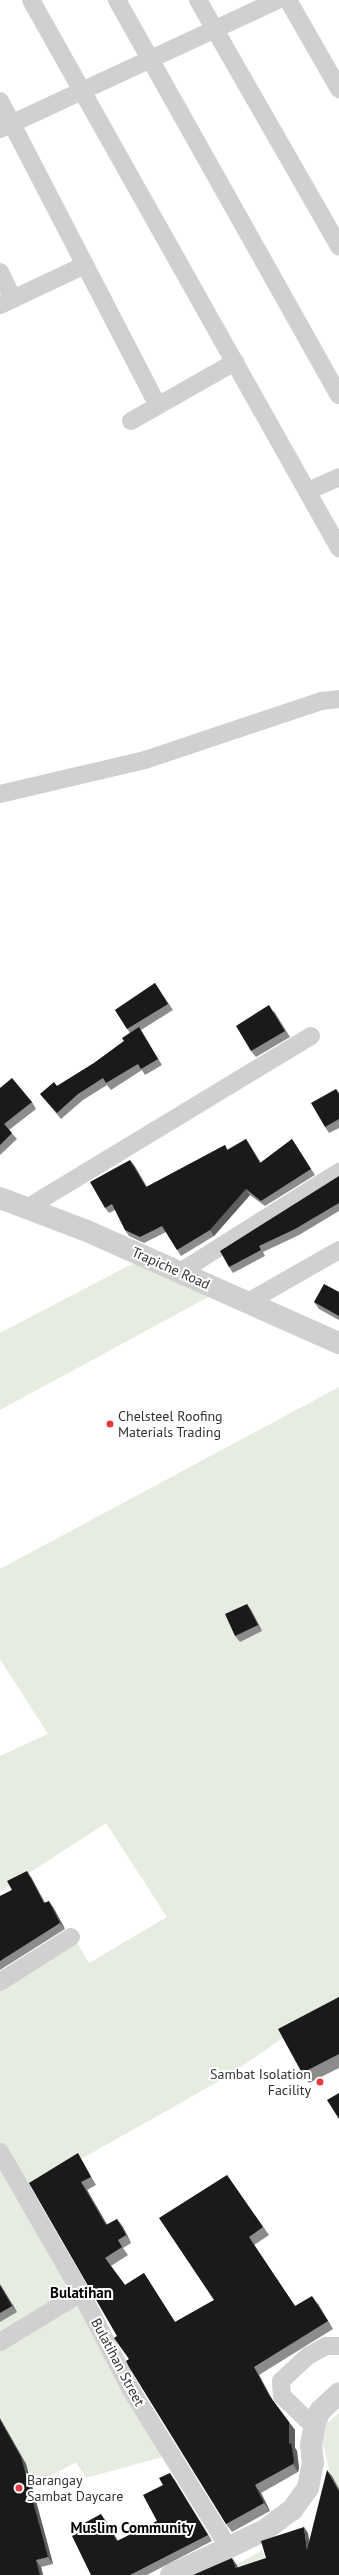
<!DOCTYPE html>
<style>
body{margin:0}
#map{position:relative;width:339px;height:2575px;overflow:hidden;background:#fff;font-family:"PT Sans",sans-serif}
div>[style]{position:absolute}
.green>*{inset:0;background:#e6ecdf}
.minor>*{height:18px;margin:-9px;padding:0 9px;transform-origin:9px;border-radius:9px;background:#d0d0d0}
.tertiary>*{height:22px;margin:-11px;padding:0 11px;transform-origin:11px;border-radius:11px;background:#d0d0d0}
.wall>*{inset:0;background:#8c8c8c}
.shaded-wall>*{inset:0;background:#5f5f5f}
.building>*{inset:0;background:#1a1a1a}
.dots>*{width:11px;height:11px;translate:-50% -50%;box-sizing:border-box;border:2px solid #fff;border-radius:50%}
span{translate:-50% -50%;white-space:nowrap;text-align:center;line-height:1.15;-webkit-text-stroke:4px #fff;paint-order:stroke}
.street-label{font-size:14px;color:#333}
.poi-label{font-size:14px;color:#333}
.left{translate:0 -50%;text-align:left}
.right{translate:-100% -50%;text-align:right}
.neighbourhood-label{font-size:15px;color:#000;font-weight:700}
</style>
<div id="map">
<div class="green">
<div style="clip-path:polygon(152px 1259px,221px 1290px,0 1410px,0 1333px,128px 1266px)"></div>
<div style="clip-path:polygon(339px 1387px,339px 2007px,277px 2042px,228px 2076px,28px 2189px,0 2142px,0 1983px,73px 1936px,89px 1963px,167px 1917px,106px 1823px,0 1892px,0 1756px,48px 1734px,0 1659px,0 1569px)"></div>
<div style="clip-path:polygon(0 2167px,69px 2290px,0 2333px)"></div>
<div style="clip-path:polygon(78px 2304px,166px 2456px,86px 2478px,76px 2462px,36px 2484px,0 2416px,0 2351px)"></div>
<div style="clip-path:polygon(339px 2413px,339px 2489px,330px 2473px,321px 2436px,325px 2425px)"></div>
<div style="clip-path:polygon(262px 2550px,271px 2575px,240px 2575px,236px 2565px)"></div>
</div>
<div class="minor">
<div style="left:31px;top:0;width:629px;rotate:60.66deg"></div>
<div style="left:117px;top:0;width:453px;rotate:60.7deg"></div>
<div style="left:198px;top:0;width:284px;rotate:60.2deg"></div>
<div style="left:288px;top:0;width:103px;rotate:60.2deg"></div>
<div style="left:0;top:101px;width:343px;rotate:62.6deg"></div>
<div style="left:0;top:129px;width:306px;rotate:-24.9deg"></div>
<div style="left:0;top:272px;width:30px;rotate:64deg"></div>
<div style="left:0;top:305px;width:94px;rotate:-25.2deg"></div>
<div style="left:131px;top:421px;width:120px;rotate:-29.6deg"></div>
<div style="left:308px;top:491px;width:34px;rotate:-24deg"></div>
<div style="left:0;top:794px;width:149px;rotate:-13.2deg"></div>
<div style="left:145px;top:760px;width:186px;rotate:-18.5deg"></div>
<div style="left:321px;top:701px;width:18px;rotate:-6deg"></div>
<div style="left:27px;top:1208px;width:332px;rotate:-31.2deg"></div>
<div style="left:180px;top:1272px;width:188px;rotate:-32.2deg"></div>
<div style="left:248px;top:1302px;width:105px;rotate:-29.7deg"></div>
<div style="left:0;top:1982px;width:84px;rotate:-32.4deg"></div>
<div style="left:0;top:2152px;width:163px;rotate:60.1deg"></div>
<div style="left:81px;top:2293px;width:109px;rotate:62.7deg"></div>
<div style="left:131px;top:2390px;width:186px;rotate:58.2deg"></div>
<div style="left:0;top:2342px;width:95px;rotate:-31.2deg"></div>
<div style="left:315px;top:2423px;width:10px;rotate:-156deg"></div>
<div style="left:306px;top:2419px;width:33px;rotate:-136deg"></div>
<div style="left:282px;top:2396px;width:15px;rotate:-94deg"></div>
<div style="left:281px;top:2381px;width:37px;rotate:-43deg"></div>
<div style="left:308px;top:2356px;width:21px;rotate:-29deg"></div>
<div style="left:326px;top:2346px;width:13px"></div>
</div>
<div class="tertiary">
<div style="left:0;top:1198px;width:93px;rotate:20.8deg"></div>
<div style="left:87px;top:1231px;width:276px;rotate:24deg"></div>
<div style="left:171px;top:2575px;width:104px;rotate:-25.6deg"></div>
<div style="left:265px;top:2530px;width:34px;rotate:-37deg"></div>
<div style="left:292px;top:2510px;width:27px;rotate:-54deg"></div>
<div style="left:308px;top:2488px;width:25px;rotate:-79deg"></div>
<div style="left:313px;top:2463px;width:18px;rotate:-96deg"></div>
<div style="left:311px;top:2445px;width:22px;rotate:-80deg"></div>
<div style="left:315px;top:2423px;width:13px;rotate:-67deg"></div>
<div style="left:320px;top:2411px;width:26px;rotate:-43deg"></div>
</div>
<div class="wall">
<div style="clip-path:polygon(155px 983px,173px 1010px,141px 1030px,162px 1065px,145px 1075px,142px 1070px,111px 1090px,107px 1085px,83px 1100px,61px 1119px,45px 1100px,40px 1094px,57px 1086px,94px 1063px,124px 1041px,130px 1033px,115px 1010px)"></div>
<div style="clip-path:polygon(274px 1011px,290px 1037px,256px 1057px,251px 1051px)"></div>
<div style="clip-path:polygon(0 1088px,32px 1102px,36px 1109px,9px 1130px,17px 1139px,0 1155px)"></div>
<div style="clip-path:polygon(336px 1089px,339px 1093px,339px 1128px,329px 1133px,325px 1127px)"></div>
<div style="clip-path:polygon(246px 1139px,261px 1163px,292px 1139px,315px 1175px,265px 1206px,250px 1195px,214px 1236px,181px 1256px,166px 1232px,144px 1243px,129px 1236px,125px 1230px,115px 1210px,109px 1213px,105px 1208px,134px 1165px,147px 1187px,225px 1145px,228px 1150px)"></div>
<div style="clip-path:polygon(339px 1176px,339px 1211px,299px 1235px,263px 1252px,265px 1256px,233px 1273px,229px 1267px)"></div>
<div style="clip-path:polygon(339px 1292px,339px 1320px,319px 1309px,314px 1302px)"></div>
<div style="clip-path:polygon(247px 1604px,251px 1610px,262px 1631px,240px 1642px,235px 1636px)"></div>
<div style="clip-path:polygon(31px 1877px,45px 1903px,53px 1907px,65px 1929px,0 1970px,0 1896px,12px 1890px)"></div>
<div style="clip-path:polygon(339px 1997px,339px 2068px,309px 2083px,302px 2073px)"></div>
<div style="clip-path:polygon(83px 2162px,96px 2185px,87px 2190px,107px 2225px,117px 2219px,123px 2227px,131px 2243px,123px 2248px,128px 2255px,111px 2266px,125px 2285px,144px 2273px,175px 2322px,214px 2300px,227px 2175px,269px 2235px,254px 2245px,295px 2306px,318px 2304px,333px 2329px,259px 2375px,273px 2401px,295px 2430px,295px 2448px,297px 2451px,299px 2468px,298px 2472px,261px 2493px,270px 2511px,232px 2532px,226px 2524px,129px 2359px,117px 2336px,29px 2183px)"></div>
<div style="clip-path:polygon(0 2284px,17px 2312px,0 2322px)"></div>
<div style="clip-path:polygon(0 2418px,26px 2464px,53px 2564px,41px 2567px,43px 2575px,0 2575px)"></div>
<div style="clip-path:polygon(174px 2479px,212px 2541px,147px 2575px,91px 2575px,106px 2521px,118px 2541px,157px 2521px,163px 2485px)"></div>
</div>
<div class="shaded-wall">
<div style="clip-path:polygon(246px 1139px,250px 1145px,264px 1169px,260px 1163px)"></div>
<div style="clip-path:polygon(130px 1160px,134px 1165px,150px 1193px,146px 1187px)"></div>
<div style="clip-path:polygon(246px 1189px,250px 1195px,214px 1236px,210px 1230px)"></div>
<div style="clip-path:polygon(247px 1604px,251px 1610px,262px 1631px,258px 1625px)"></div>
<div style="clip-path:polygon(27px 1871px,31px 1877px,48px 1909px,44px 1903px)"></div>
<div style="clip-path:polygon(49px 1901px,53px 1907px,65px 1929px,60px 1923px)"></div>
<div style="clip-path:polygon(81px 2182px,87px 2190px,112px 2233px,106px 2225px)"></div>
<div style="clip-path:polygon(117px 2219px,123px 2227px,131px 2243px,126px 2235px)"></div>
<div style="clip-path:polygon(0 2284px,17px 2312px,12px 2306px)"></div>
<div style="clip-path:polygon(312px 2296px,318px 2304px,333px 2329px,328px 2321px)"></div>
<div style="clip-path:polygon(254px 2367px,259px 2375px,274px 2403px,269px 2395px)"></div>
<div style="clip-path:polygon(0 2418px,26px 2464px,53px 2564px,48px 2557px,0 2420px)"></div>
<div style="clip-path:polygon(289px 2422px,295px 2430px,295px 2448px,297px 2451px,299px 2468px,298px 2472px,293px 2464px,289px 2444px)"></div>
<div style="clip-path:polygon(327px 2470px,332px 2476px,339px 2489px,339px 2491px)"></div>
<div style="clip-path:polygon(170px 2473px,174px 2479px,212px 2541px,208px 2535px)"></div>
<div style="clip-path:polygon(255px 2485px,261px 2493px,270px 2511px,264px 2503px)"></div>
<div style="clip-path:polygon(101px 2514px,106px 2521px,122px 2548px,117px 2541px)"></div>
<div style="clip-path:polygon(304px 2527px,308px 2533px,312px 2557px,307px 2550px)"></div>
<div style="clip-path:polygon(232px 2558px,237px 2565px,240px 2575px,236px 2568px)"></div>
<div style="clip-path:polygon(36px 2560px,41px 2567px,43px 2575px,40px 2575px)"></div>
</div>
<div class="building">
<div style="clip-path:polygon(155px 983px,168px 1004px,127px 1029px,115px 1010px)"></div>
<div style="clip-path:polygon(269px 1005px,285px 1031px,251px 1051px,236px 1026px)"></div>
<div style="clip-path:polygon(139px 1027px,158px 1059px,141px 1069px,138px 1064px,106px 1083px,103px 1078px,78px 1094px,57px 1113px,40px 1094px,54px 1082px,57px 1086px,94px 1063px,124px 1041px,122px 1038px)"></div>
<div style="clip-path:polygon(12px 1078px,32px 1102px,4px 1124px,12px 1133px,0 1145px,0 1088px)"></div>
<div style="clip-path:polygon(336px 1089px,339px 1094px,339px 1119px,325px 1127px,311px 1103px)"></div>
<div style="clip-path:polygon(246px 1139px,260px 1163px,292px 1139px,311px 1169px,261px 1201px,246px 1189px,210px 1230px,177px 1250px,162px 1226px,140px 1237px,125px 1230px,112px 1204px,105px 1208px,90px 1182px,130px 1160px,146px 1187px,225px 1145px,227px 1150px)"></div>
<div style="clip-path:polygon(339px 1176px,339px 1203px,295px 1229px,259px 1246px,261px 1250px,229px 1267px,220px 1251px)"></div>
<div style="clip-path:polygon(324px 1284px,339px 1292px,339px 1316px,314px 1302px)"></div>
<div style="clip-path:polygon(247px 1604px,258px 1625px,235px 1636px,225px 1614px)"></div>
<div style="clip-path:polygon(27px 1871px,44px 1903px,49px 1901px,60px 1923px,0 1961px,0 1896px,12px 1890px,7px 1881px)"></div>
<div style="clip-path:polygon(339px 1997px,339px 2054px,302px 2073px,278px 2029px)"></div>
<div style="clip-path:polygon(339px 2093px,339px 2119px,327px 2100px)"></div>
<div style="clip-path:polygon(78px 2153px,91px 2177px,81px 2182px,106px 2225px,117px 2219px,126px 2235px,118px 2240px,122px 2247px,105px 2258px,125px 2285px,144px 2273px,175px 2322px,214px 2300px,159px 2218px,227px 2175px,263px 2227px,249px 2237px,295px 2306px,312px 2296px,328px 2321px,254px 2367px,269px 2395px,289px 2422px,289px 2444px,291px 2443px,294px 2460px,293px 2464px,255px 2485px,264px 2503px,226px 2524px,129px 2367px,126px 2361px,129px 2359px,114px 2338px,117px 2336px,29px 2183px)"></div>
<div style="clip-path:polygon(0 2285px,12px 2306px,0 2313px)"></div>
<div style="clip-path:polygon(0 2420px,21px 2457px,48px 2557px,36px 2560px,40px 2575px,0 2575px)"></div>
<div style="clip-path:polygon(327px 2470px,339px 2491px,339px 2575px,193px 2575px,232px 2558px,236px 2568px,266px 2558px,261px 2541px,304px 2527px,307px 2550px)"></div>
<div style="clip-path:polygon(170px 2473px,208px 2535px,130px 2575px,91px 2575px,72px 2536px,80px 2532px,77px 2527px,101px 2514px,117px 2541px,157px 2521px,143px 2495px,163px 2485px,159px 2478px)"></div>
</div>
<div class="dots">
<div style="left:110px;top:1424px;background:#e63946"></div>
<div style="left:320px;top:2082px;background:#e63946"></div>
<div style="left:19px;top:2488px;background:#e63946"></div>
</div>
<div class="street-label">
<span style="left:171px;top:1268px;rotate:24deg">Trapiche Road</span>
<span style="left:118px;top:2362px;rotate:62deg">Bulatihan Street</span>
</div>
<div class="poi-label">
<span class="left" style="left:118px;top:1424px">Chelsteel Roofing<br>Materials Trading</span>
<span class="right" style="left:311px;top:2082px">Sambat Isolation<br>Facility</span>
<span class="left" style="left:27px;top:2488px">Barangay<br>Sambat Daycare</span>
</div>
<div class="neighbourhood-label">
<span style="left:81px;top:2293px">Bulatihan</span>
<span style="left:132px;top:2528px">Muslim Community</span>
</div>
</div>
